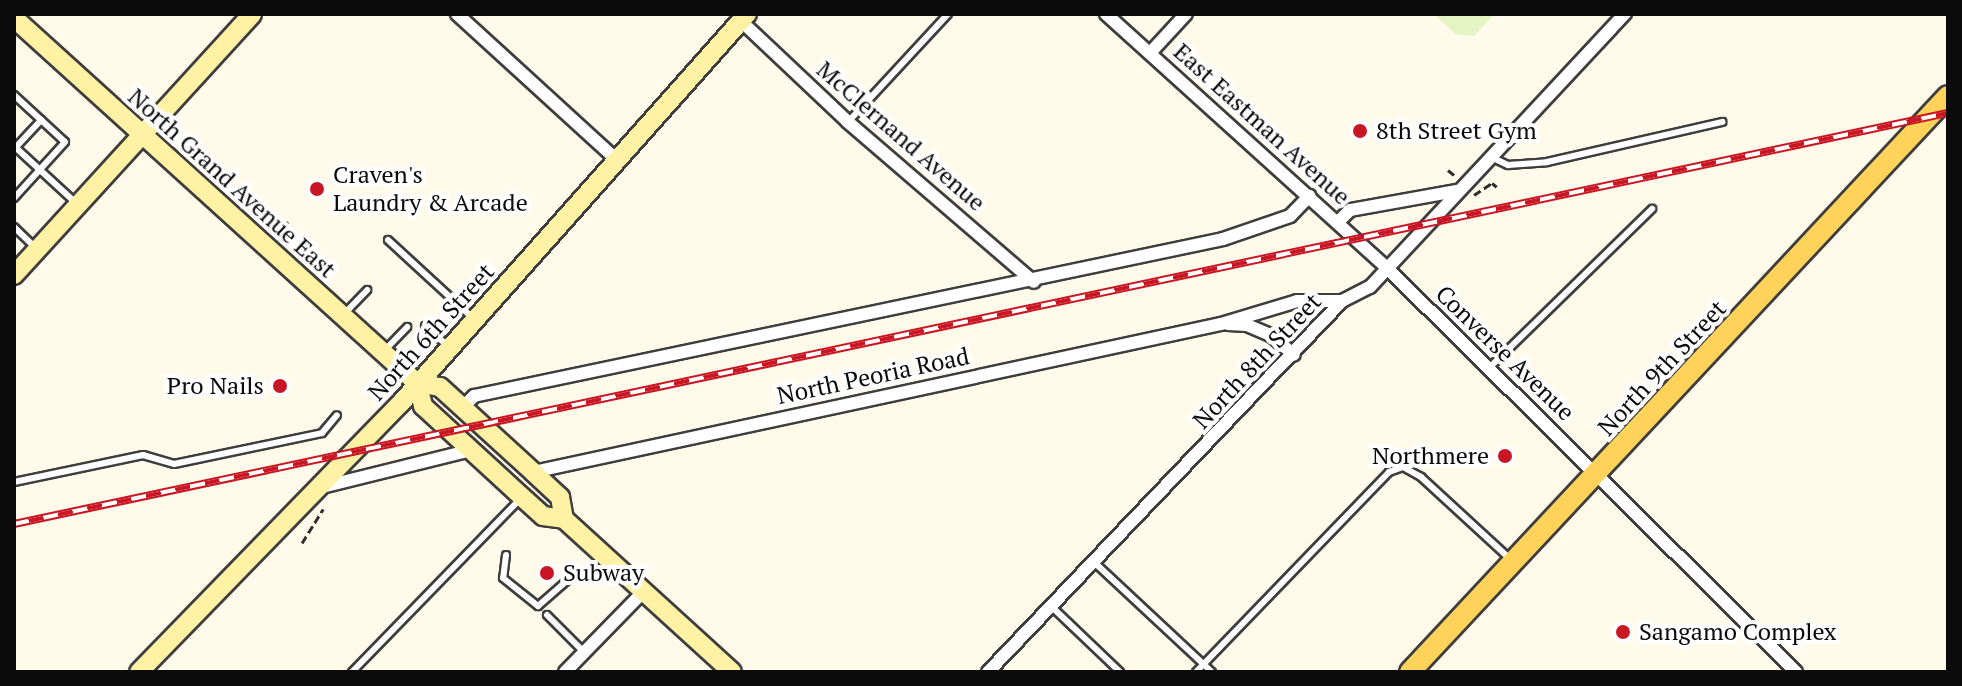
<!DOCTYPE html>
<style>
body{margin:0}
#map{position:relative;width:1962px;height:686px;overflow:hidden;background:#fffaea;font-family:"PT Serif",serif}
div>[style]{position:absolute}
.pitch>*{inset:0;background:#e4f4c2}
.path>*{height:3px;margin-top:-1.5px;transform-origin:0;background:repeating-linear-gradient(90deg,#2d2d2d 0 8px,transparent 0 12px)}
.roads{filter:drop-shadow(2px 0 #3e3e3e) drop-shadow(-2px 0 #3e3e3e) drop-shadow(0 2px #3e3e3e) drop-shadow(0 -2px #3e3e3e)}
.lane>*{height:6px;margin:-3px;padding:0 3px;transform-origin:3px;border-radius:3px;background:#fff}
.street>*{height:12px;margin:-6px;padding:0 6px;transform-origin:6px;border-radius:6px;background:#fff}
.secondary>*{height:18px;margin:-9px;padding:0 9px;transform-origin:9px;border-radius:9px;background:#fff2a5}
.primary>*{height:20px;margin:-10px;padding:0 10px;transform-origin:10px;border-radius:10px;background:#ffd25a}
.rail>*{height:8px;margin-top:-4px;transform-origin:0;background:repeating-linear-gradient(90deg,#fff 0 15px,#c91624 0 30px);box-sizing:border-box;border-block:2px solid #c91624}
.dots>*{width:22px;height:22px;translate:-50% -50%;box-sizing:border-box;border:4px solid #fff;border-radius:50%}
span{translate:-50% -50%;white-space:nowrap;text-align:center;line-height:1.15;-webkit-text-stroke:8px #fff;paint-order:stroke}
.street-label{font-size:24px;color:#0b0b0b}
.poi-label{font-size:24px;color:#0b0b0b}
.left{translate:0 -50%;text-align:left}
.right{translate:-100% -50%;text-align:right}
.frame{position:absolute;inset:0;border:16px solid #0b0b0b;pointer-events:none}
</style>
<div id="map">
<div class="pitch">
<div style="clip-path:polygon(1434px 14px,1494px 14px,1474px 36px,1455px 34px)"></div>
</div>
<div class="path">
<div style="left:1448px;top:170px;width:8px;rotate:40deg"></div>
<div style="left:1474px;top:195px;width:22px;rotate:-34deg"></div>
<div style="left:1492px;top:183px;width:6px;rotate:39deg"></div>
<div style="left:284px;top:226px;width:6px;rotate:-45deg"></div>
<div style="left:302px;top:543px;width:40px;rotate:-58deg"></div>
</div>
<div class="roads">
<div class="lane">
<div style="left:14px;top:95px;width:69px;rotate:42.7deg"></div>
<div style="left:65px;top:142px;width:76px;rotate:132.3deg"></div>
<div style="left:848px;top:122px;width:147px;rotate:-47.2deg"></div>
<div style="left:14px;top:146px;width:83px;rotate:42.6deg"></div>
<div style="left:16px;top:147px;width:37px;rotate:-47deg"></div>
<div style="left:1493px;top:158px;width:17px;rotate:25deg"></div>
<div style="left:1508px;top:165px;width:39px;rotate:-4deg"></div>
<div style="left:1547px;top:162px;width:180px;rotate:-12.9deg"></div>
<div style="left:14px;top:227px;width:29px;rotate:44deg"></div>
<div style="left:388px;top:240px;width:117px;rotate:42.6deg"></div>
<div style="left:345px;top:313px;width:32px;rotate:-46deg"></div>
<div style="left:425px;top:326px;width:29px;rotate:41deg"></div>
<div style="left:385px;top:350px;width:32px;rotate:-46deg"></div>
<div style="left:1489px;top:368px;width:228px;rotate:-44.3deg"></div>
<div style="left:14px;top:482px;width:132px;rotate:-11.8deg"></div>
<div style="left:143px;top:455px;width:32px;rotate:16deg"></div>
<div style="left:174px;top:464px;width:151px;rotate:-11.8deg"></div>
<div style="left:322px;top:433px;width:23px;rotate:-50deg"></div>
<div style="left:506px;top:555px;width:23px;rotate:97deg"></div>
<div style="left:503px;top:578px;width:45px;rotate:38.7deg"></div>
<div style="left:538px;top:606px;width:41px;rotate:-41.1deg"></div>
<div style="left:569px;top:579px;width:16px;rotate:-18deg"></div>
<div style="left:1095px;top:563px;width:160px;rotate:43deg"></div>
<div style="left:1052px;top:607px;width:94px;rotate:43.7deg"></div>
<div style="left:547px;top:615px;width:52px;rotate:45deg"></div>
<div style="left:352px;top:672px;width:240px;rotate:-45.8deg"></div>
<div style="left:1196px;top:672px;width:278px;rotate:-46deg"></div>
<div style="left:1389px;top:472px;width:15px;rotate:-20deg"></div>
<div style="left:1403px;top:467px;width:21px;rotate:29deg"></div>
<div style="left:1421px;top:477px;width:120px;rotate:42.6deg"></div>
</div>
<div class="street">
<div style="left:457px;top:14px;width:217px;rotate:42.4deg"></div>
<div style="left:1106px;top:14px;width:379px;rotate:42.1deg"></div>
<div style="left:1387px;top:268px;width:575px;rotate:44.65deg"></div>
<div style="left:741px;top:21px;width:147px;rotate:43.3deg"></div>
<div style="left:848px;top:122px;width:245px;rotate:40.7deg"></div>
<div style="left:1150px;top:53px;width:53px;rotate:-47.3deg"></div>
<div style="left:1338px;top:222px;width:17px;rotate:-45deg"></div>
<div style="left:1350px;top:210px;width:108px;rotate:-10.2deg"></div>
<div style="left:1228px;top:324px;width:19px;rotate:3deg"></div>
<div style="left:1247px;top:325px;width:26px;rotate:23deg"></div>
<div style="left:1271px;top:335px;width:30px;rotate:41deg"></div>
<div style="left:463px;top:407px;width:16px;rotate:-45deg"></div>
<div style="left:474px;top:396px;width:765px;rotate:-11.84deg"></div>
<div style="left:1223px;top:239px;width:71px;rotate:-18.9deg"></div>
<div style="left:1290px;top:216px;width:28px;rotate:-46deg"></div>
<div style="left:533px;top:472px;width:704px;rotate:-12.14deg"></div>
<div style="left:1221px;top:324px;width:79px;rotate:-16.8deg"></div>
<div style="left:1297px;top:301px;width:45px"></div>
<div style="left:322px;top:487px;width:154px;rotate:-13.9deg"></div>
<div style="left:565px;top:672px;width:112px;rotate:-45.7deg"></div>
<div style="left:988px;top:672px;width:513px;rotate:-46.34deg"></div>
<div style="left:1342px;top:301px;width:31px;rotate:-27deg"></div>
<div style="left:1370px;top:287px;width:374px;rotate:-47deg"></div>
</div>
<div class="secondary">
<div style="left:14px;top:18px;width:544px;rotate:42.17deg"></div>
<div style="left:417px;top:383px;width:24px;rotate:75deg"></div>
<div style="left:423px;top:406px;width:134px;rotate:42.6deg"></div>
<div style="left:522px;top:497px;width:28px;rotate:42deg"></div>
<div style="left:543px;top:516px;width:21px;rotate:8deg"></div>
<div style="left:564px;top:519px;width:227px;rotate:42.3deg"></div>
<div style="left:14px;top:275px;width:353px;rotate:-47.6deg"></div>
<div style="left:417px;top:383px;width:23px;rotate:10deg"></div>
<div style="left:440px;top:387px;width:126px;rotate:42.4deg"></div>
<div style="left:533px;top:472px;width:37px;rotate:43deg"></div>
<div style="left:560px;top:497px;width:22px;rotate:80deg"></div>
<div style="left:139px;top:672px;width:374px;rotate:-45.8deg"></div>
<div style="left:400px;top:404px;width:522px;rotate:-48.34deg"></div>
</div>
<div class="primary">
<div style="left:1410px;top:672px;width:788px;rotate:-46.95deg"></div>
</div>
</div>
<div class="rail">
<div style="left:14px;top:524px;width:1977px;rotate:-12deg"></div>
</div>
<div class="dots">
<div style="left:1360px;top:131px;background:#c91624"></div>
<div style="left:317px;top:189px;background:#c91624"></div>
<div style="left:280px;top:386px;background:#c91624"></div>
<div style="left:1505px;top:456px;background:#c91624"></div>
<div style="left:547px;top:573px;background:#c91624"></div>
<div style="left:1623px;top:632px;background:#c91624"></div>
</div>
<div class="street-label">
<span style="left:1262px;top:124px;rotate:42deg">East Eastman Avenue</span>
<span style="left:901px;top:136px;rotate:41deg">McClernand Avenue</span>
<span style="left:232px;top:183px;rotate:42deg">North Grand Avenue East</span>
<span style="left:431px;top:332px;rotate:-48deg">North 6th Street</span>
<span style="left:1505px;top:353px;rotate:44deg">Converse Avenue</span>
<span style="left:1257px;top:361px;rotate:-47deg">North 8th Street</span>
<span style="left:1662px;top:368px;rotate:-47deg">North 9th Street</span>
<span style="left:873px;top:376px;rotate:-12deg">North Peoria Road</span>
</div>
<div class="poi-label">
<span class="left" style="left:1376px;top:131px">8th Street Gym</span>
<span class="left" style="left:333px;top:189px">Craven's<br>Laundry &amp; Arcade</span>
<span class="right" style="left:264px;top:386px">Pro Nails</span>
<span class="right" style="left:1489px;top:456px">Northmere</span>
<span class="left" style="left:563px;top:573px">Subway</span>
<span class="left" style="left:1639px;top:632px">Sangamo Complex</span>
</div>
<div class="frame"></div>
</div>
